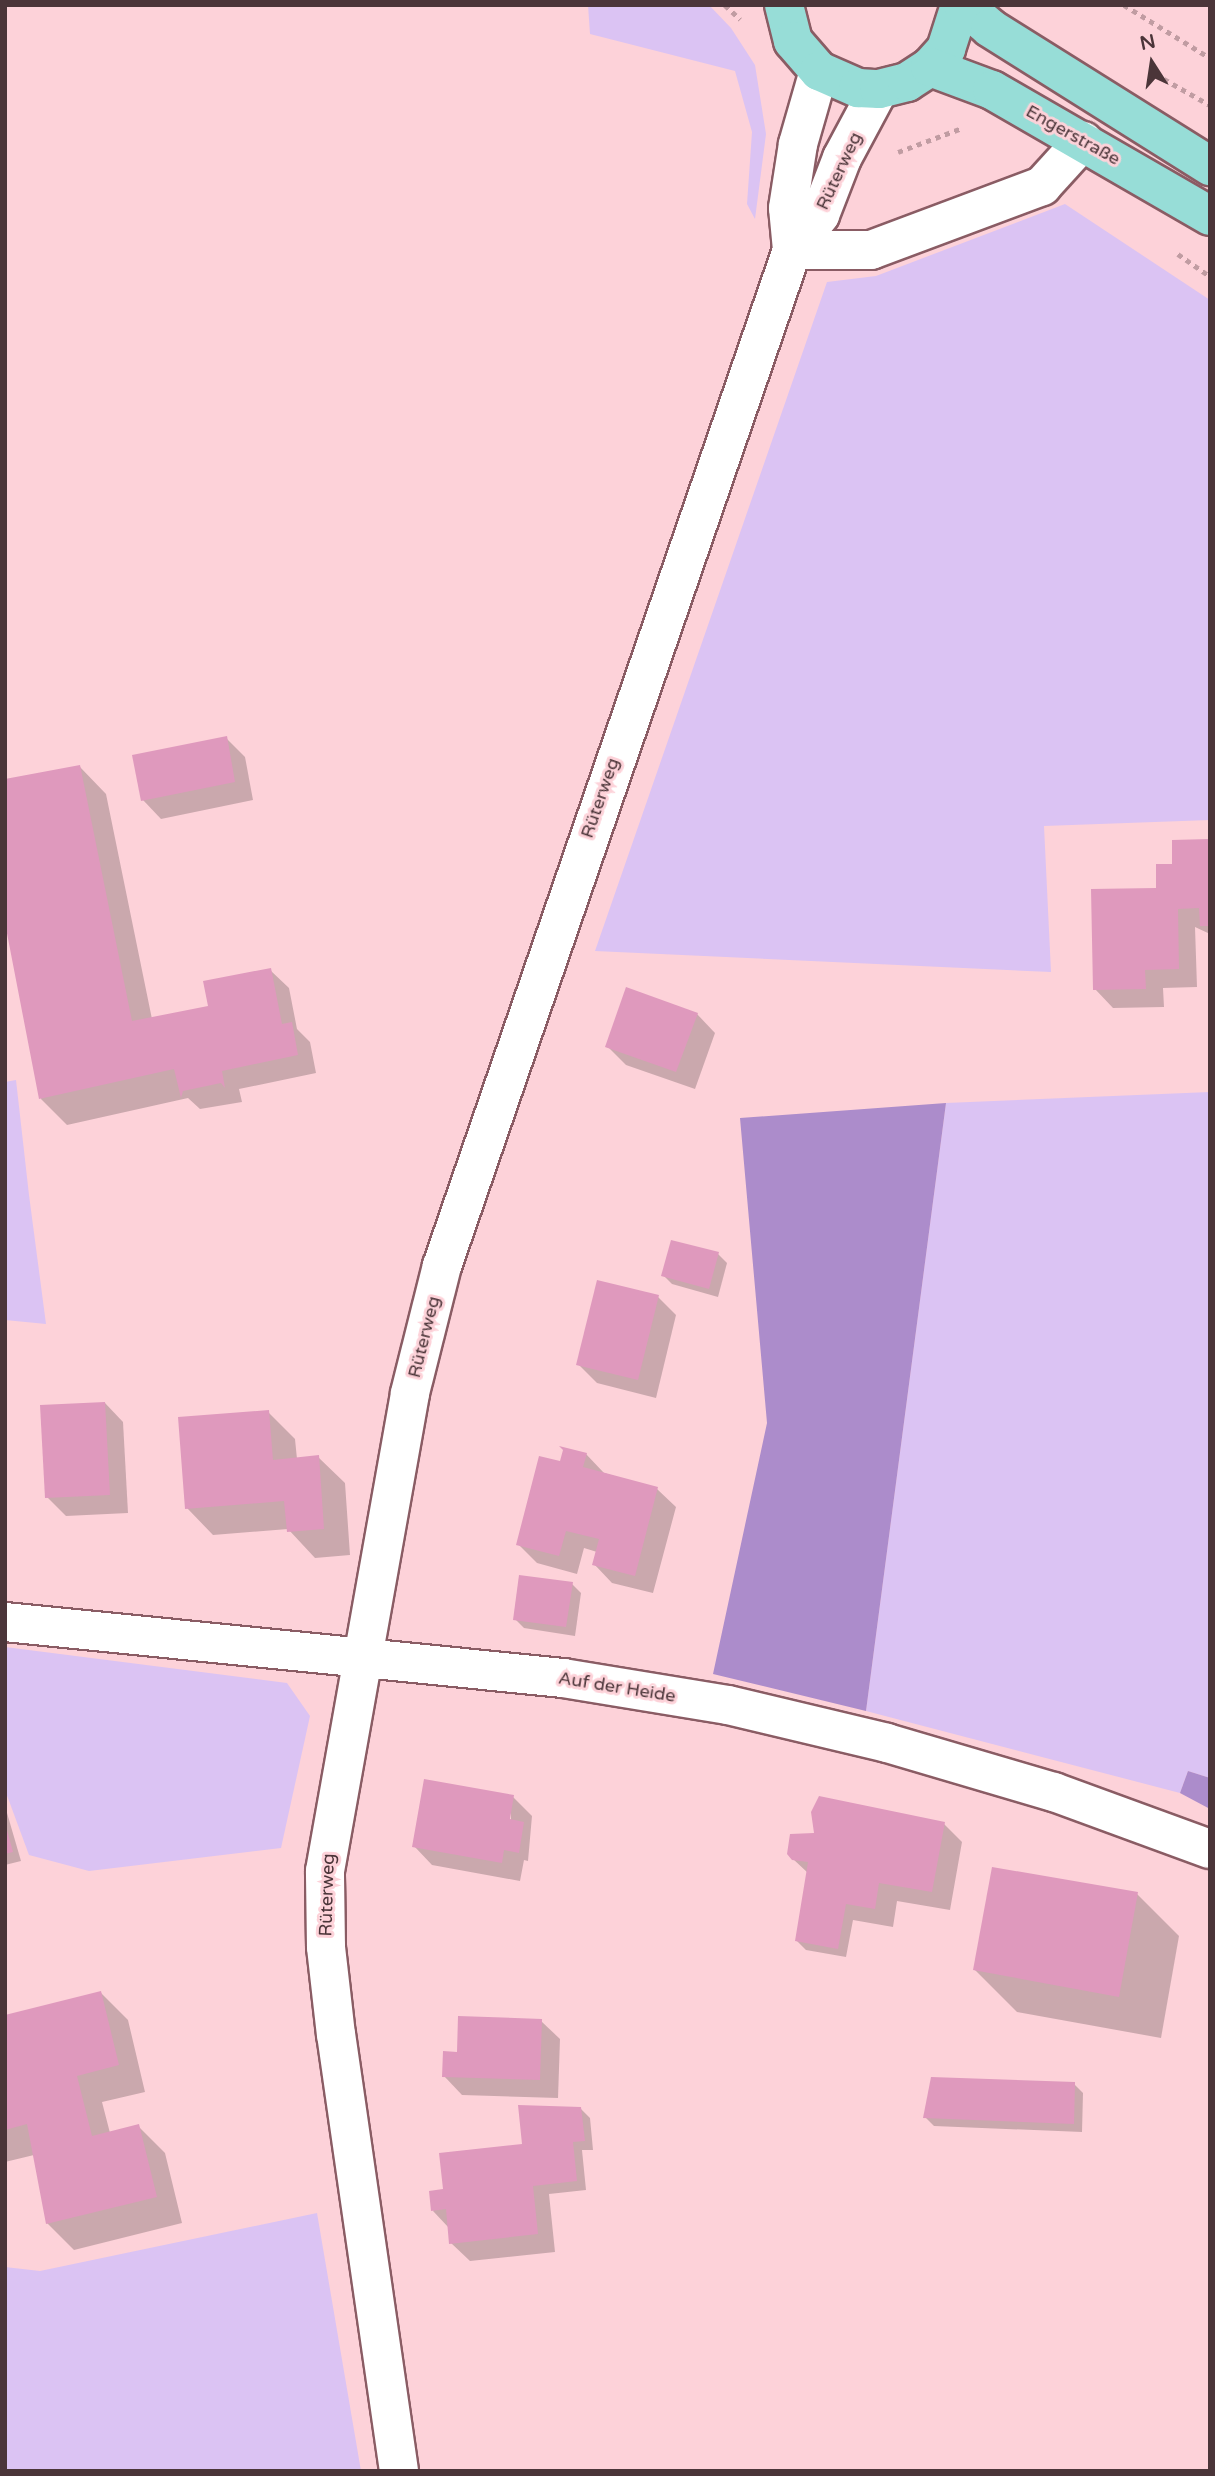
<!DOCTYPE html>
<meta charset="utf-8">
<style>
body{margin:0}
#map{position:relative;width:1215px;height:2476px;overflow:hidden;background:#fdd2d9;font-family:"Varela Round",sans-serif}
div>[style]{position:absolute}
.green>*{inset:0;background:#dbc3f3}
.forest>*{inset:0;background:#ac8ccb}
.shadow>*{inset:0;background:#0003}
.building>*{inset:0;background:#df99bd}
.path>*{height:4.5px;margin-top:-2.25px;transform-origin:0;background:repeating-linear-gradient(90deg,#c09ca2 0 5px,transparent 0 10px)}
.roads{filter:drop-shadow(2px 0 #8a5c64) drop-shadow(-2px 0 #8a5c64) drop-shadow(0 2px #8a5c64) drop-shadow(0 -2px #8a5c64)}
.minor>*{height:38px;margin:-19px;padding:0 19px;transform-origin:19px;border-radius:19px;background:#fff}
.major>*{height:38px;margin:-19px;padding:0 19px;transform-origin:19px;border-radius:19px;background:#97ddd7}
span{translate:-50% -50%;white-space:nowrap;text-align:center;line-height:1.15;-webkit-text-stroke:6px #fdd2d9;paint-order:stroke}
.street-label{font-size:18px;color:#4b3539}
.frame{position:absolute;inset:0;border:7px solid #4b3539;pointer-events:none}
.north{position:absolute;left:1117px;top:28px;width:70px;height:70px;-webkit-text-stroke:5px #fdd2d9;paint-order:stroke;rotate:348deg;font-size:19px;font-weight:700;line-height:28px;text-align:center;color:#4b3539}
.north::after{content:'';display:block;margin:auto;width:24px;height:32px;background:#4b3539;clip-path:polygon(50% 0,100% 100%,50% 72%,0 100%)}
</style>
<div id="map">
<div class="green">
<div style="clip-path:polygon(588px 5px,709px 5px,731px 28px,755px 65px,766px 134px,755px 219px,747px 204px,752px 132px,735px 71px,590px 34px)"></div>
<div style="clip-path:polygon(1065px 204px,1210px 300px,1210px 820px,1044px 826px,1051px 972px,595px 951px,827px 282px,876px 276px)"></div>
<div style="clip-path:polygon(16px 1080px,29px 1195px,46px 1324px,5px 1320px,5px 1082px)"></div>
<div style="clip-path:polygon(1210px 1092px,1210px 1778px,1188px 1771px,1180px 1793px,866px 1711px,946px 1103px)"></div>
<div style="clip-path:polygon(5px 1647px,287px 1683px,310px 1716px,281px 1848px,89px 1871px,29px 1855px,5px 1790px)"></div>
<div style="clip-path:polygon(317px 2213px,361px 2471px,5px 2471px,5px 2267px,40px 2271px)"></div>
</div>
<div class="forest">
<div style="clip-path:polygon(946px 1103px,866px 1711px,713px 1674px,767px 1423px,740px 1118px)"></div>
<div style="clip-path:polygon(1188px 1771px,1210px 1778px,1210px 1809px,1180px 1793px)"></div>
</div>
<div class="shadow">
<div style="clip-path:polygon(226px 738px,245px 757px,253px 800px,161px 819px,143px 800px)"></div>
<div style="clip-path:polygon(80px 767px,106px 794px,152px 1019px,211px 1007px,270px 970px,289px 988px,297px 1029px,310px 1042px,316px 1073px,239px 1089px,242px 1102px,200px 1109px,188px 1098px,67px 1125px,41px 1099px)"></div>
<div style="clip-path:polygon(1210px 840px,1210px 934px,1195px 927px,1197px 987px,1163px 988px,1164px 1007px,1113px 1008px,1095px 989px,1174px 865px)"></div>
<div style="clip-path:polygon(697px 1014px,715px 1033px,695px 1089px,626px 1065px,607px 1046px)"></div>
<div style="clip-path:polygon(718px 1254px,727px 1263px,718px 1297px,672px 1284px,663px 1275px)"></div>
<div style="clip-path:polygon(658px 1297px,676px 1315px,656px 1398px,597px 1383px,578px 1364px)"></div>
<div style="clip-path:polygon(105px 1403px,123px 1422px,128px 1513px,66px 1516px,47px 1497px)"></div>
<div style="clip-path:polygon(268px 1412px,295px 1439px,297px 1459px,318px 1457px,345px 1483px,350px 1555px,315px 1558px,288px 1529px,213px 1535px,187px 1508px)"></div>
<div style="clip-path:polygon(586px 1454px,604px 1473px,657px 1489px,676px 1507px,653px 1593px,612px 1583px,594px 1564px,597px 1552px,584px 1548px,577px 1574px,537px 1563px,518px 1544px,562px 1463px)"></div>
<div style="clip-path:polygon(572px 1584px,581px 1593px,575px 1636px,524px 1628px,515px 1619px)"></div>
<div style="clip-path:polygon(evenodd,513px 1797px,532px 1816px,528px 1861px,524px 1860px,520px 1881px,432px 1865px,414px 1846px,513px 1797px,511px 1802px,511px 1821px,508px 1821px,511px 1802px)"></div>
<div style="clip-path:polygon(5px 1806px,21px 1861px,5px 1865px)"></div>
<div style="clip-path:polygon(944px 1824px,962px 1842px,950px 1910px,897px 1901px,893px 1927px,853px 1920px,846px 1957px,806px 1950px,797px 1941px,808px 1873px,793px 1859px)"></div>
<div style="clip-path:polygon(1137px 1894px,1179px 1936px,1161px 2038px,1017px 2012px,975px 1970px)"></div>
<div style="clip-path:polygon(101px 1993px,128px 2020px,145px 2092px,102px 2102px,110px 2133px,138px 2126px,165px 2153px,182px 2223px,74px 2250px,47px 2223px,34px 2155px,5px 2162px,5px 2016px)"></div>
<div style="clip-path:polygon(541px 2021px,560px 2039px,558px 2098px,462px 2095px,444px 2076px,458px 2054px)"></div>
<div style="clip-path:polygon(1074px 2084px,1083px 2093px,1082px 2132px,934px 2126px,925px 2117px)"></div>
<div style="clip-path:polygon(580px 2108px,590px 2118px,593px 2150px,582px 2150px,586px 2190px,549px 2194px,555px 2252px,470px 2261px,451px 2243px,449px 2228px,433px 2211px,445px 2191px,527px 2146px)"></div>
</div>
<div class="building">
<div style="clip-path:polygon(227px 736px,235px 782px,141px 801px,132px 755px)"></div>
<div style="clip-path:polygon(80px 765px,132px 1021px,208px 1006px,203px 981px,271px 968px,282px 1024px,292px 1022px,298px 1055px,222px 1071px,225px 1088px,221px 1083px,183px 1091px,181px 1098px,174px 1069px,39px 1099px,5px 923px,5px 779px)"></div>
<div style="clip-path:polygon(1210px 839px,1210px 926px,1200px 926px,1199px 908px,1178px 909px,1179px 969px,1145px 970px,1146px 989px,1093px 990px,1091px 889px,1156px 888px,1156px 864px,1172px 864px,1172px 840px)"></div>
<div style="clip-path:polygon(626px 987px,698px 1013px,676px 1072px,605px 1047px)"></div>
<div style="clip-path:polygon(671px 1240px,719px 1252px,709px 1289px,661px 1276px)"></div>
<div style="clip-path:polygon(597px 1280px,659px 1295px,638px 1380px,576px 1365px)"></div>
<div style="clip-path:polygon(105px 1402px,110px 1495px,45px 1498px,40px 1405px)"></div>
<div style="clip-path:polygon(269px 1410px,273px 1460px,319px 1455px,324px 1529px,287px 1532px,284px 1501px,185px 1509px,178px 1417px)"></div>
<div style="clip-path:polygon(559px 1446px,587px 1453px,583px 1467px,658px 1487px,635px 1576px,592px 1565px,599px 1539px,566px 1531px,559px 1556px,516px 1545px,539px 1456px,560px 1461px,563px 1450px)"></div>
<div style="clip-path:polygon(519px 1575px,573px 1582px,566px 1627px,513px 1620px)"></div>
<div style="clip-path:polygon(424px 1779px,514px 1795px,510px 1819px,524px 1822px,519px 1853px,504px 1850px,502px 1863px,412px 1847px)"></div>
<div style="clip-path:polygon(819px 1796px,945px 1822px,932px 1892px,879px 1883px,875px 1909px,846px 1904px,838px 1949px,795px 1941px,808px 1862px,792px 1860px,787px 1854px,790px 1834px,814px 1833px,811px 1812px)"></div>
<div style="clip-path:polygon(5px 1823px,13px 1852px,5px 1854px)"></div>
<div style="clip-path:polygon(992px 1867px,1138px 1892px,1119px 1997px,973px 1970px)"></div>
<div style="clip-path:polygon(101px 1991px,119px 2065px,77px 2076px,92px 2136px,139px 2124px,157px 2197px,46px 2224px,27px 2124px,5px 2130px,5px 2015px)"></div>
<div style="clip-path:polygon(458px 2016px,542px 2019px,540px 2080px,442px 2077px,443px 2051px,457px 2052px)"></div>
<div style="clip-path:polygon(931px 2077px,1075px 2082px,1074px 2124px,923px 2118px)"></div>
<div style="clip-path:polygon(518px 2105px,581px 2107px,585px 2141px,573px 2142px,577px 2181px,533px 2186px,538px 2234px,449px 2244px,446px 2209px,431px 2211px,429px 2191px,443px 2189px,439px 2153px,522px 2144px)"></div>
</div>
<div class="path">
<div style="left:725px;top:5px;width:21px;rotate:43deg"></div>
<div style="left:1124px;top:5px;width:101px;rotate:31.6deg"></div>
<div style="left:1164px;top:79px;width:53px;rotate:29.5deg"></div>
<div style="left:898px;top:152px;width:68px;rotate:-20.6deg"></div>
<div style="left:1178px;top:254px;width:39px;rotate:35deg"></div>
</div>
<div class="roads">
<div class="minor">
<div style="left:792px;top:250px;width:79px"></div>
<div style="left:871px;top:250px;width:183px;rotate:-20.5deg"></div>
<div style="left:1042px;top:186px;width:61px;rotate:-47.7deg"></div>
<div style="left:792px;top:250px;width:42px;rotate:-95.4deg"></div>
<div style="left:788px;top:208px;width:65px;rotate:-81.1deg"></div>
<div style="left:798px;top:144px;width:76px;rotate:-74deg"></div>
<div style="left:5px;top:1622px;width:561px;rotate:5.73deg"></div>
<div style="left:563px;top:1678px;width:167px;rotate:9.3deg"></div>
<div style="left:728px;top:1705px;width:163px;rotate:13.4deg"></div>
<div style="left:887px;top:1743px;width:174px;rotate:16.4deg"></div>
<div style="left:1054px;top:1792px;width:166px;rotate:20.1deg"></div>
<div style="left:399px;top:2471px;width:441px;rotate:-98.2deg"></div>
<div style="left:336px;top:2035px;width:89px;rotate:-96.5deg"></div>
<div style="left:326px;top:1947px;width:76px;rotate:-90.8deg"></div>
<div style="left:325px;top:1871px;width:485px;rotate:-79.9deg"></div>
<div style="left:410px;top:1393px;width:131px;rotate:-75.9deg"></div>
<div style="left:442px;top:1266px;width:1075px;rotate:-70.99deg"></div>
<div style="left:792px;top:250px;width:45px;rotate:-51.3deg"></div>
<div style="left:820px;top:215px;width:61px;rotate:-68.9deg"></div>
<div style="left:842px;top:158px;width:78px;rotate:-61.8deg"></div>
</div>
<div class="major">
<div style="left:784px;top:5px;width:37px;rotate:76deg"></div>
<div style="left:793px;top:41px;width:40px;rotate:49deg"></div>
<div style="left:819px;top:71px;width:43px;rotate:23.6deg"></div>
<div style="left:858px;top:88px;width:21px;rotate:3deg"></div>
<div style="left:879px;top:89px;width:29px;rotate:-14deg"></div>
<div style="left:907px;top:82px;width:27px;rotate:-33deg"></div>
<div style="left:930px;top:67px;width:24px;rotate:-48deg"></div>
<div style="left:946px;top:49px;width:46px;rotate:-72.3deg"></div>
<div style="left:963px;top:5px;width:35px;rotate:40deg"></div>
<div style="left:990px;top:28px;width:260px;rotate:32.1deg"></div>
<div style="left:930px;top:67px;width:66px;rotate:20.4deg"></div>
<div style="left:992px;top:90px;width:252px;rotate:30deg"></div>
</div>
</div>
<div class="street-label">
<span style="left:1073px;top:135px;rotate:29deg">Engerstraße</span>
<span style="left:839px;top:171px;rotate:-65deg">Rüterweg</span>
<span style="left:600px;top:798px;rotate:-71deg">Rüterweg</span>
<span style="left:424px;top:1337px;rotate:-76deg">Rüterweg</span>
<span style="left:617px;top:1687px;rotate:9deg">Auf der Heide</span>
<span style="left:327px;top:1895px;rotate:-88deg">Rüterweg</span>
</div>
<div class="frame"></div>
<div class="north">N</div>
</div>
